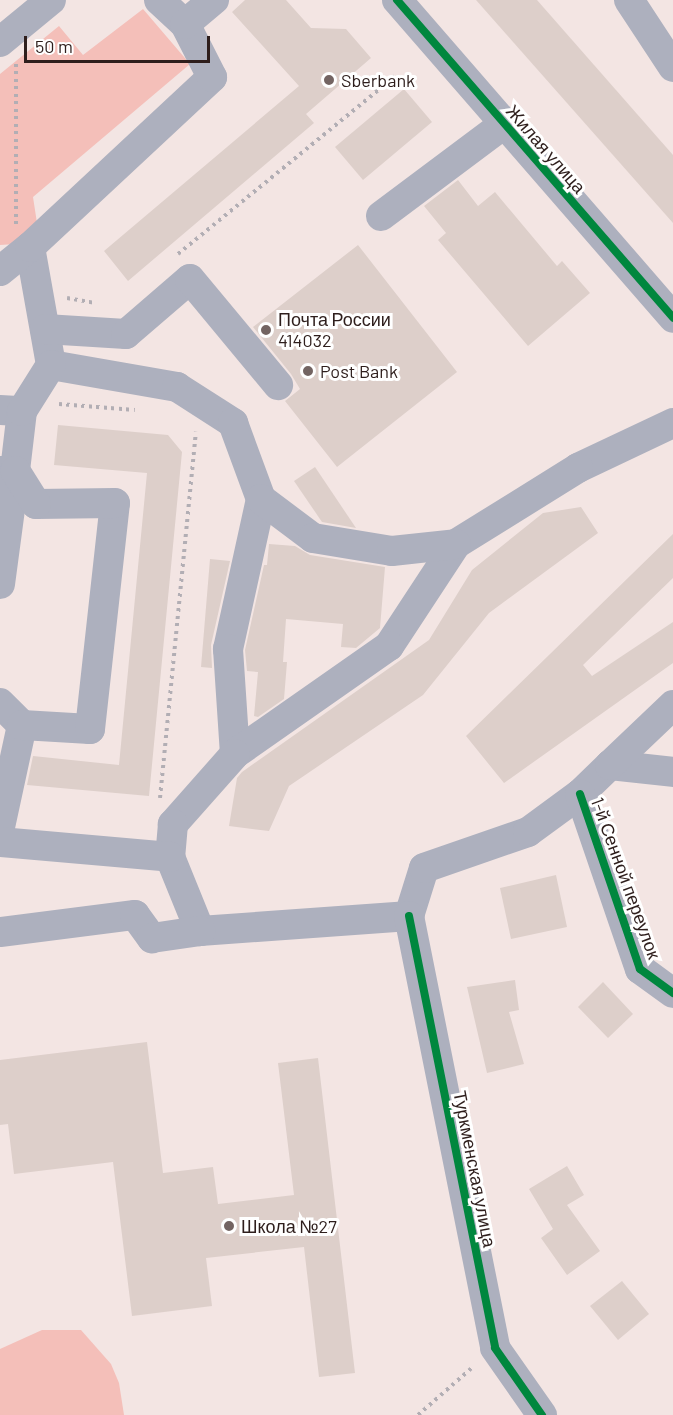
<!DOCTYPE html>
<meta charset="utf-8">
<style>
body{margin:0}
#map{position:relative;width:673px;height:1415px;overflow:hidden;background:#f3e5e3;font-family:Barlow,sans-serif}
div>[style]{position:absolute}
.green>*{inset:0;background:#f4bfb9}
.building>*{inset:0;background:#ddcfca}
.path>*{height:4px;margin-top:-2px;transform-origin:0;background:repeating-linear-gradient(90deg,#b2aeb4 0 3px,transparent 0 7.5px)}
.minor>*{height:30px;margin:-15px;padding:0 15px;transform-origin:15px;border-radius:15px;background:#adb0be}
.cycleway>*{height:8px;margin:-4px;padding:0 4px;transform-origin:4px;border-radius:4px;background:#00873e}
.dots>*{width:16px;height:16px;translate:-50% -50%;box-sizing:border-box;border:3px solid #fff;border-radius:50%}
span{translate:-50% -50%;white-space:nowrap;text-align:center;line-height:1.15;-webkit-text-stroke:6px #fff;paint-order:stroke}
.poi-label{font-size:18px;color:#2e1e1c}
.left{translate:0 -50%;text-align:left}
.street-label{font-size:18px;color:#2e1e1c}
.scale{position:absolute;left:24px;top:36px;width:186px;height:27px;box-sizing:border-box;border:3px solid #2e1e1c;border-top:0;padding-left:8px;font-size:18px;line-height:21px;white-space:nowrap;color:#2e1e1c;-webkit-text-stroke:4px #fff;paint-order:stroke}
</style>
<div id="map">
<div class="green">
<div style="clip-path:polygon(143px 9px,190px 64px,33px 197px,37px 223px,15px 244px,0 245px,0 74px,59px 26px,83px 55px)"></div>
<div style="clip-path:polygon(42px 1330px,81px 1330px,111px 1364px,119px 1383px,124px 1415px,0 1415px,0 1349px)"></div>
</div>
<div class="building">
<div style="clip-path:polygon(245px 0,286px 0,311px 28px,346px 29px,371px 58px,306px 114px,314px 123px,128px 281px,104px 251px,299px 86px,232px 12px)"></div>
<div style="clip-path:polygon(476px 0,537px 0,673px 155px,673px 223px)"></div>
<div style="clip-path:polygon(404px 89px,432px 122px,363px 180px,335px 147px)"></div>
<div style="clip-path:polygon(458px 180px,478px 206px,495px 192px,557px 266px,562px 261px,590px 293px,528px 346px,438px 240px,446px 233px,424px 206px)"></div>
<div style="clip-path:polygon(358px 245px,457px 372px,337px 467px,285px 401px,300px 389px,291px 374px,253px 327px)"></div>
<div style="clip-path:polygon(58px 425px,168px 435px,182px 452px,149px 796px,27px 785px,33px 756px,119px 765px,147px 473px,54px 465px)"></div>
<div style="clip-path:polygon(315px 467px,356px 528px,322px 522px,294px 481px)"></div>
<div style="clip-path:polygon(581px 507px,598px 533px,489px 613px,423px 695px,289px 786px,269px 831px,229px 826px,237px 778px,242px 772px,429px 640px,472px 570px,543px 513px)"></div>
<div style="clip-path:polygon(673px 534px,673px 578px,583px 665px,592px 676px,673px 622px,673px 663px,504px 783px,466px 736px)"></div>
<div style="clip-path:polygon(269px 544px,295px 546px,310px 555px,385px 567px,380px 628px,356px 648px,341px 647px,343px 624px,286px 619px,283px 662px,287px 662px,284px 699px,258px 717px,254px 716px,258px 672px,247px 671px,245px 650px,264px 565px,267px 565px)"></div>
<div style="clip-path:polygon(210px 559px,230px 561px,211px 645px,212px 668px,201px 667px)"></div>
<div style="clip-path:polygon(556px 875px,567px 927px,511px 939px,500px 888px)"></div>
<div style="clip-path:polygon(515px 980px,519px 1010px,509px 1012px,524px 1064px,487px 1073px,467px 987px)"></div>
<div style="clip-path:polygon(603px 982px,633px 1014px,608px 1038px,578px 1007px)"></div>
<div style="clip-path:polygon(147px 1042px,163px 1173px,213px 1167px,218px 1204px,294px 1195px,278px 1063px,318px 1058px,355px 1373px,319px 1377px,304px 1247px,206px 1258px,212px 1306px,132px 1316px,113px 1162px,14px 1174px,8px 1124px,0 1125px,0 1060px)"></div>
<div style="clip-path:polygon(567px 1166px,584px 1195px,567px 1205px,600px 1251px,567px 1275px,541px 1238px,553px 1229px,529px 1189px)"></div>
<div style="clip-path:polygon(622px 1281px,649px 1314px,618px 1340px,590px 1306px)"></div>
</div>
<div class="path">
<div style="left:16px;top:224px;width:160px;rotate:-90deg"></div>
<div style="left:178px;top:254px;width:284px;rotate:-39.3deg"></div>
<div style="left:67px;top:298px;width:28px;rotate:10deg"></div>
<div style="left:59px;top:404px;width:76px;rotate:4.5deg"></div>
<div style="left:160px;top:798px;width:368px;rotate:-84.4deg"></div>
<div style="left:418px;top:1415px;width:74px;rotate:-41.2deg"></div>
</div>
<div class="minor">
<div style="left:159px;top:0;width:35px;rotate:43deg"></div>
<div style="left:397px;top:0;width:421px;rotate:49deg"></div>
<div style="left:629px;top:0;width:80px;rotate:56.7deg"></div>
<div style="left:0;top:42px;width:66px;rotate:-39.5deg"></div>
<div style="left:381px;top:216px;width:154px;rotate:-36.8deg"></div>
<div style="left:30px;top:247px;width:120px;rotate:79.9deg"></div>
<div style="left:51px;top:365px;width:128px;rotate:9.9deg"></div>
<div style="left:177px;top:387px;width:67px;rotate:32.7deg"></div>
<div style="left:233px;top:423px;width:81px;rotate:69.8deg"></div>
<div style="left:261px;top:499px;width:154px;rotate:102.4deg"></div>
<div style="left:228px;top:649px;width:105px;rotate:86.2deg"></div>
<div style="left:0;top:271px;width:38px;rotate:-39deg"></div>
<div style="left:30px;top:247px;width:249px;rotate:-43deg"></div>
<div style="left:212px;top:77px;width:59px;rotate:-117deg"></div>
<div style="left:185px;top:24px;width:38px;rotate:-40deg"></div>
<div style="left:45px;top:329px;width:81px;rotate:3.5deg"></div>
<div style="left:126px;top:334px;width:84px;rotate:-40.7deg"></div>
<div style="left:190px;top:279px;width:138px;rotate:50.3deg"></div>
<div style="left:0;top:410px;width:22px;rotate:3deg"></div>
<div style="left:22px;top:411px;width:60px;rotate:96.7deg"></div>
<div style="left:15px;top:471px;width:15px;rotate:180deg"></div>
<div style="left:22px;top:411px;width:54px;rotate:-57.8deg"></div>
<div style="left:673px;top:423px;width:105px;rotate:154.7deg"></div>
<div style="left:578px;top:468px;width:144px;rotate:148.1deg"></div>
<div style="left:456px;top:544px;width:122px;rotate:123.3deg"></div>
<div style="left:389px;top:646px;width:188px;rotate:145deg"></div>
<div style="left:235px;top:754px;width:94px;rotate:131.5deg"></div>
<div style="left:173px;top:824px;width:33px;rotate:95deg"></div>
<div style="left:170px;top:857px;width:80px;rotate:67.9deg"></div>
<div style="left:200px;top:931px;width:210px;rotate:-4.1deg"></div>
<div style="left:409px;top:916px;width:50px;rotate:-72.6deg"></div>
<div style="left:424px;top:868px;width:110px;rotate:-19.1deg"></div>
<div style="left:528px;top:832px;width:64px;rotate:-36.2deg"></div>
<div style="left:580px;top:794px;width:42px;rotate:-44deg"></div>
<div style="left:610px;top:765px;width:63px;rotate:6.3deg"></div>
<div style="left:261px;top:499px;width:65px;rotate:36.9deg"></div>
<div style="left:313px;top:538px;width:80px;rotate:9.3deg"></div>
<div style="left:392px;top:551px;width:64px;rotate:-6.2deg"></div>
<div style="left:0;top:584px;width:114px;rotate:-82.4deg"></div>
<div style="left:0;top:703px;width:31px;rotate:45deg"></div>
<div style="left:610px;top:765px;width:87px;rotate:-43.6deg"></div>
<div style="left:580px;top:794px;width:185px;rotate:71.1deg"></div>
<div style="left:640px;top:969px;width:41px;rotate:36deg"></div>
<div style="left:0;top:827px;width:104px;rotate:-77.8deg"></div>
<div style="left:22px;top:725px;width:68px;rotate:3.4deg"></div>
<div style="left:90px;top:729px;width:227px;rotate:-83.7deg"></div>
<div style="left:115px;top:503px;width:79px;rotate:179.3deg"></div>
<div style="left:36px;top:504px;width:39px;rotate:-122deg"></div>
<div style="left:0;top:842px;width:171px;rotate:5deg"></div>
<div style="left:409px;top:916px;width:440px;rotate:78.7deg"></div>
<div style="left:495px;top:1348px;width:82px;rotate:55deg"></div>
<div style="left:0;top:932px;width:136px;rotate:-7.2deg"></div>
<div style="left:135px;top:915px;width:29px;rotate:54deg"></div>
<div style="left:152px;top:938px;width:49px;rotate:-8.3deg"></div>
</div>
<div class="cycleway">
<div style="left:397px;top:0;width:421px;rotate:49deg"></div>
<div style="left:580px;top:794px;width:185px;rotate:71.1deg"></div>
<div style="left:640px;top:969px;width:41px;rotate:36deg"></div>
<div style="left:409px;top:916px;width:440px;rotate:78.7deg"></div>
<div style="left:495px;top:1348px;width:82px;rotate:55deg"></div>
</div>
<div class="dots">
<div style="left:329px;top:80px;background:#736462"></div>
<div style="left:266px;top:330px;background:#736462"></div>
<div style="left:308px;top:371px;background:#736462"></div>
<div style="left:229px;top:1226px;background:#736462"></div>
</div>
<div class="poi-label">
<span class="left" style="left:341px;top:80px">Sberbank</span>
<span class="left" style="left:278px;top:330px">Почта России<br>414032</span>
<span class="left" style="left:320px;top:371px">Post Bank</span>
<span class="left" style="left:241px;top:1226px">Школа №27</span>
</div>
<div class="street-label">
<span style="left:546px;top:149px;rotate:49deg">Жилая улица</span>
<span style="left:626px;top:878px;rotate:70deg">1-й Сенной переулок</span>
<span style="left:475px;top:1169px;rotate:79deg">Туркменская улица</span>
</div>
<div class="scale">50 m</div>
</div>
